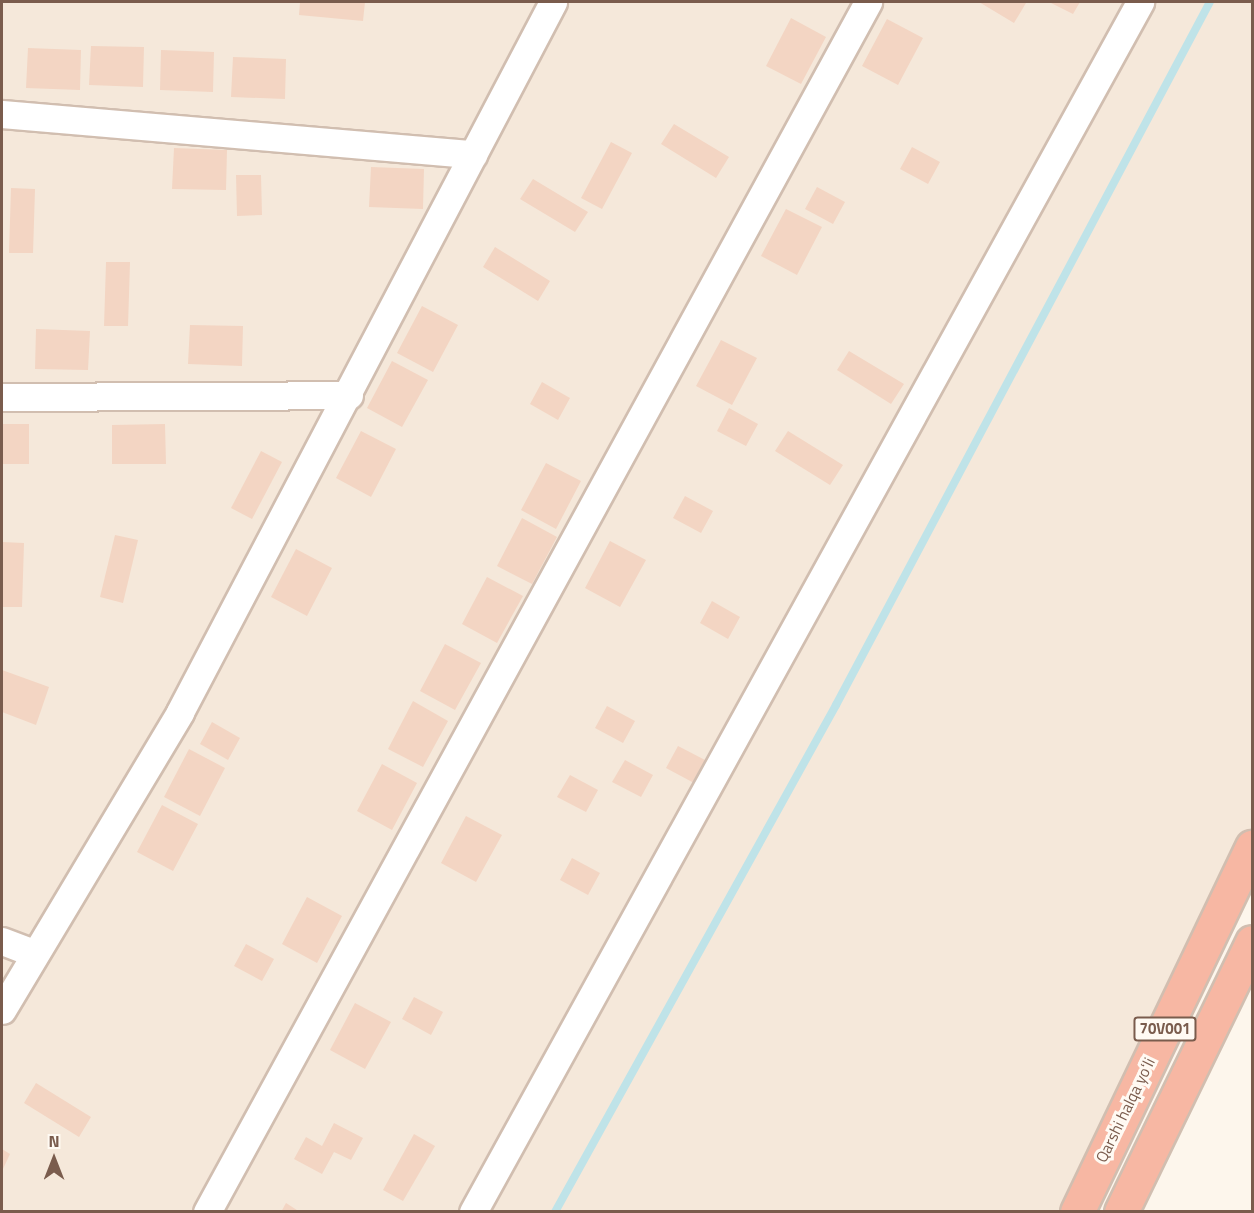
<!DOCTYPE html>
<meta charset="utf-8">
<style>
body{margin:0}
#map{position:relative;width:1254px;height:1213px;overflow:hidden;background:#fdf6ec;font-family:"Titillium Web",sans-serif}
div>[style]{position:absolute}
.residential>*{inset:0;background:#f5e8da}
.stream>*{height:8px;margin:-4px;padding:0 4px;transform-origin:4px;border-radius:4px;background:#bfe3e8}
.building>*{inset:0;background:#f3d5c3}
.roads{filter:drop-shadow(2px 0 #d1beb0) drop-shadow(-2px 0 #d1beb0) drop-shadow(0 2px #d1beb0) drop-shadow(0 -2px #d1beb0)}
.minor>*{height:27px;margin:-13.5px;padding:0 13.5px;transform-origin:13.5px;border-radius:13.5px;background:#fff}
.highway>*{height:33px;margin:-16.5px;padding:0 16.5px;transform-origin:16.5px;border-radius:16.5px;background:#f7b7a3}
span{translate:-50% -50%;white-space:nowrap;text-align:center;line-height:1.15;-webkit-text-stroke:6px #fffaf3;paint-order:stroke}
.shield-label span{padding:2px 4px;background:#fffaf3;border:2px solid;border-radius:4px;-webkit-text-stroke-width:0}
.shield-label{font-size:15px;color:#7a5c4d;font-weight:700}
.street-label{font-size:16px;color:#7a5c4d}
.frame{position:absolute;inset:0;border:3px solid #7a5c4d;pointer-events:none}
.north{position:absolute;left:24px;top:1129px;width:60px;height:60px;-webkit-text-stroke:4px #fffaf3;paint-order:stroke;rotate:0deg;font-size:16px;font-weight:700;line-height:24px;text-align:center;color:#7a5c4d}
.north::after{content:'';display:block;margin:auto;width:21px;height:27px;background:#7a5c4d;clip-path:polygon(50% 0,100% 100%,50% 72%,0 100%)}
</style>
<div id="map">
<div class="residential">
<div style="clip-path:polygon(2px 2px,1252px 2px,1252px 847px,1077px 1211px,2px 1212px)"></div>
</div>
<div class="stream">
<div style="left:555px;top:1212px;width:580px;rotate:-61deg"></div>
<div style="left:836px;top:705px;width:796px;rotate:-61.99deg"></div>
</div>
<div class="building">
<div style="clip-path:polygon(300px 2px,365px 2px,363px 21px,299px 15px)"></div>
<div style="clip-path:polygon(979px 2px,1024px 2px,1026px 3px,1014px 23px)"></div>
<div style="clip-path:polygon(1049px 2px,1080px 2px,1073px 14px)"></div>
<div style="clip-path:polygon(791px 18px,826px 37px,801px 84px,766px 66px)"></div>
<div style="clip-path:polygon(887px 19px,923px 38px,898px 85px,862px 66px)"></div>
<div style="clip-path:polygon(91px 46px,144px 47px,143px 87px,89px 85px)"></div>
<div style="clip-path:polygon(28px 48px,81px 50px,80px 90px,26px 88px)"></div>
<div style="clip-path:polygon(161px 50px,214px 52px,213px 92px,160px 90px)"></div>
<div style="clip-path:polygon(233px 57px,286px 59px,285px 99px,231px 97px)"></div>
<div style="clip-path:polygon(674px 124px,729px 157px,716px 178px,661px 144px)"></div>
<div style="clip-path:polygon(611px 142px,632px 153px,602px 209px,581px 198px)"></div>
<div style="clip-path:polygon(912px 147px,940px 162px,928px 184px,900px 169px)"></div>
<div style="clip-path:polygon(174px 148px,227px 150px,226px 190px,172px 189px)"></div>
<div style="clip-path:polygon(371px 167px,424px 169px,423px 209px,369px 207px)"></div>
<div style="clip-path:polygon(236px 175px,261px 175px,262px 215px,237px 216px)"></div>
<div style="clip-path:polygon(533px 179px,588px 212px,575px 232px,520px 199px)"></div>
<div style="clip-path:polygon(817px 187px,845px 202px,833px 224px,805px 209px)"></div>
<div style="clip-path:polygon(11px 188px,35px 189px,33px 253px,9px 253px)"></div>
<div style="clip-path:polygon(786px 209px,822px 227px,797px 275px,761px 256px)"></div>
<div style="clip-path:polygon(495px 247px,550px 281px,538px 301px,483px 267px)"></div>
<div style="clip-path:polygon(106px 262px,130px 262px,128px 326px,104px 326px)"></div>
<div style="clip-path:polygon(422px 306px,458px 325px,433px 372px,397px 353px)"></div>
<div style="clip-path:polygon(190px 325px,243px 326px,242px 366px,188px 364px)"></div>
<div style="clip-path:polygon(36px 329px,90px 331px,88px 370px,35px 369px)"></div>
<div style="clip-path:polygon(721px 340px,757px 358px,732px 405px,696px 386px)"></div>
<div style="clip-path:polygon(849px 351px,904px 384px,891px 404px,837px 370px)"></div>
<div style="clip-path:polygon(392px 361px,428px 380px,402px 427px,367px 408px)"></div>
<div style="clip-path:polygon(542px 382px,570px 398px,558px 420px,530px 404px)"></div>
<div style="clip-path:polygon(729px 408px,758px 424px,746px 446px,717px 431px)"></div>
<div style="clip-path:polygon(2px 424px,29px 424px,29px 464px,2px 464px)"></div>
<div style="clip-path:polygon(165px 424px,166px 464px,112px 464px,112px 425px)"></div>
<div style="clip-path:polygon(361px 431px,396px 449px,371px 497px,336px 478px)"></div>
<div style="clip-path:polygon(788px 431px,843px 465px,830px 485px,775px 451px)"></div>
<div style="clip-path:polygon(261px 451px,282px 462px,252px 519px,231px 508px)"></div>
<div style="clip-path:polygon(546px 463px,581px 481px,556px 529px,521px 510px)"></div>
<div style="clip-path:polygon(685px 496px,713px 511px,701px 533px,673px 518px)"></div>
<div style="clip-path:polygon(522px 518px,557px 537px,532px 584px,497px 566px)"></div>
<div style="clip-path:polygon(115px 535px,138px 540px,123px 603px,100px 597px)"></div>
<div style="clip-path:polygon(610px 541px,646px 560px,620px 607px,585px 588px)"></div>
<div style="clip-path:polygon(2px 542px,24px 543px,22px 607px,2px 607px)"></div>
<div style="clip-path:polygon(296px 549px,332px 568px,307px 616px,271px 597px)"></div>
<div style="clip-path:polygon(487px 577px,523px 596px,497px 643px,462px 624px)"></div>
<div style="clip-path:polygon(712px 601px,740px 617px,728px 639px,700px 623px)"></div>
<div style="clip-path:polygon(445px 644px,481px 663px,455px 710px,420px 691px)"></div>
<div style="clip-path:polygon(2px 670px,49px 687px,36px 725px,2px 712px)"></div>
<div style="clip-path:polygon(413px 701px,448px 721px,423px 767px,388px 749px)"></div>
<div style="clip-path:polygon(607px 706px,635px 721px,623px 743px,595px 728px)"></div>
<div style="clip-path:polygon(212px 722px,240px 738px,228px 760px,200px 744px)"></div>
<div style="clip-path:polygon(678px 746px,707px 761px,694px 783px,666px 768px)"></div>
<div style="clip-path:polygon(189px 749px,225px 768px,200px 816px,164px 797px)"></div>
<div style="clip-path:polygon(625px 760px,653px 775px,641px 797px,612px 782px)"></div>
<div style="clip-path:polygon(382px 764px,417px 783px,392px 830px,357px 811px)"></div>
<div style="clip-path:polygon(570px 775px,598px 790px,586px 812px,557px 797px)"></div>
<div style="clip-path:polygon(162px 805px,198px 824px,173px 871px,137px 852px)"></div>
<div style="clip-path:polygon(466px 816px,502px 835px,476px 882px,441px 863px)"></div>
<div style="clip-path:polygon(572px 858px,600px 873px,588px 895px,560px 880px)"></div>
<div style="clip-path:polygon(307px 897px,342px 916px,317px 963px,282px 944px)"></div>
<div style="clip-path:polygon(246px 944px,274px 959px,262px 981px,234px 966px)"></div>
<div style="clip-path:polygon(414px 997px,443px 1012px,431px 1035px,402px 1019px)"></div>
<div style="clip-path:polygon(355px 1003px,391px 1022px,365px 1069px,330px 1050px)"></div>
<div style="clip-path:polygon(36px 1083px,91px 1117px,79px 1137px,24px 1103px)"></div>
<div style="clip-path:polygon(334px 1123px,363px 1138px,351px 1160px,334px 1152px,322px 1174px,294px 1159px,306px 1137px,322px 1146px)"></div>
<div style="clip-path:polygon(414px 1134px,435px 1146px,403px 1201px,383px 1190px)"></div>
<div style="clip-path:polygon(2px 1149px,10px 1154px,2px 1171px)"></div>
<div style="clip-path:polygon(286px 1203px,300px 1212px,281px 1212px)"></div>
</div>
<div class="roads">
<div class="minor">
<div style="left:2px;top:114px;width:473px;rotate:4.9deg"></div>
<div style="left:2px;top:397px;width:347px;rotate:-0.3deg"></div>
<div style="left:2px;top:941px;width:34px;rotate:21deg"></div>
<div style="left:2px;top:1010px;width:347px;rotate:-59.1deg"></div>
<div style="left:180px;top:712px;width:802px;rotate:-62.28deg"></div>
<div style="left:207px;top:1212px;width:1379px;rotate:-61.35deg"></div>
<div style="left:473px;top:1212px;width:1382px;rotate:-61.13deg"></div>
</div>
<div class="highway">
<div style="left:1077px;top:1212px;width:405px;rotate:-64.4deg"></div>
<div style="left:1121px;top:1212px;width:300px;rotate:-64.1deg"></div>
</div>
</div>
<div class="shield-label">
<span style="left:1165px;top:1029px">70V001</span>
</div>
<div class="street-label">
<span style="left:1125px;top:1110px;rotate:-64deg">Qarshi halqa yoʻli</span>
</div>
<div class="frame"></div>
<div class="north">N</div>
</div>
